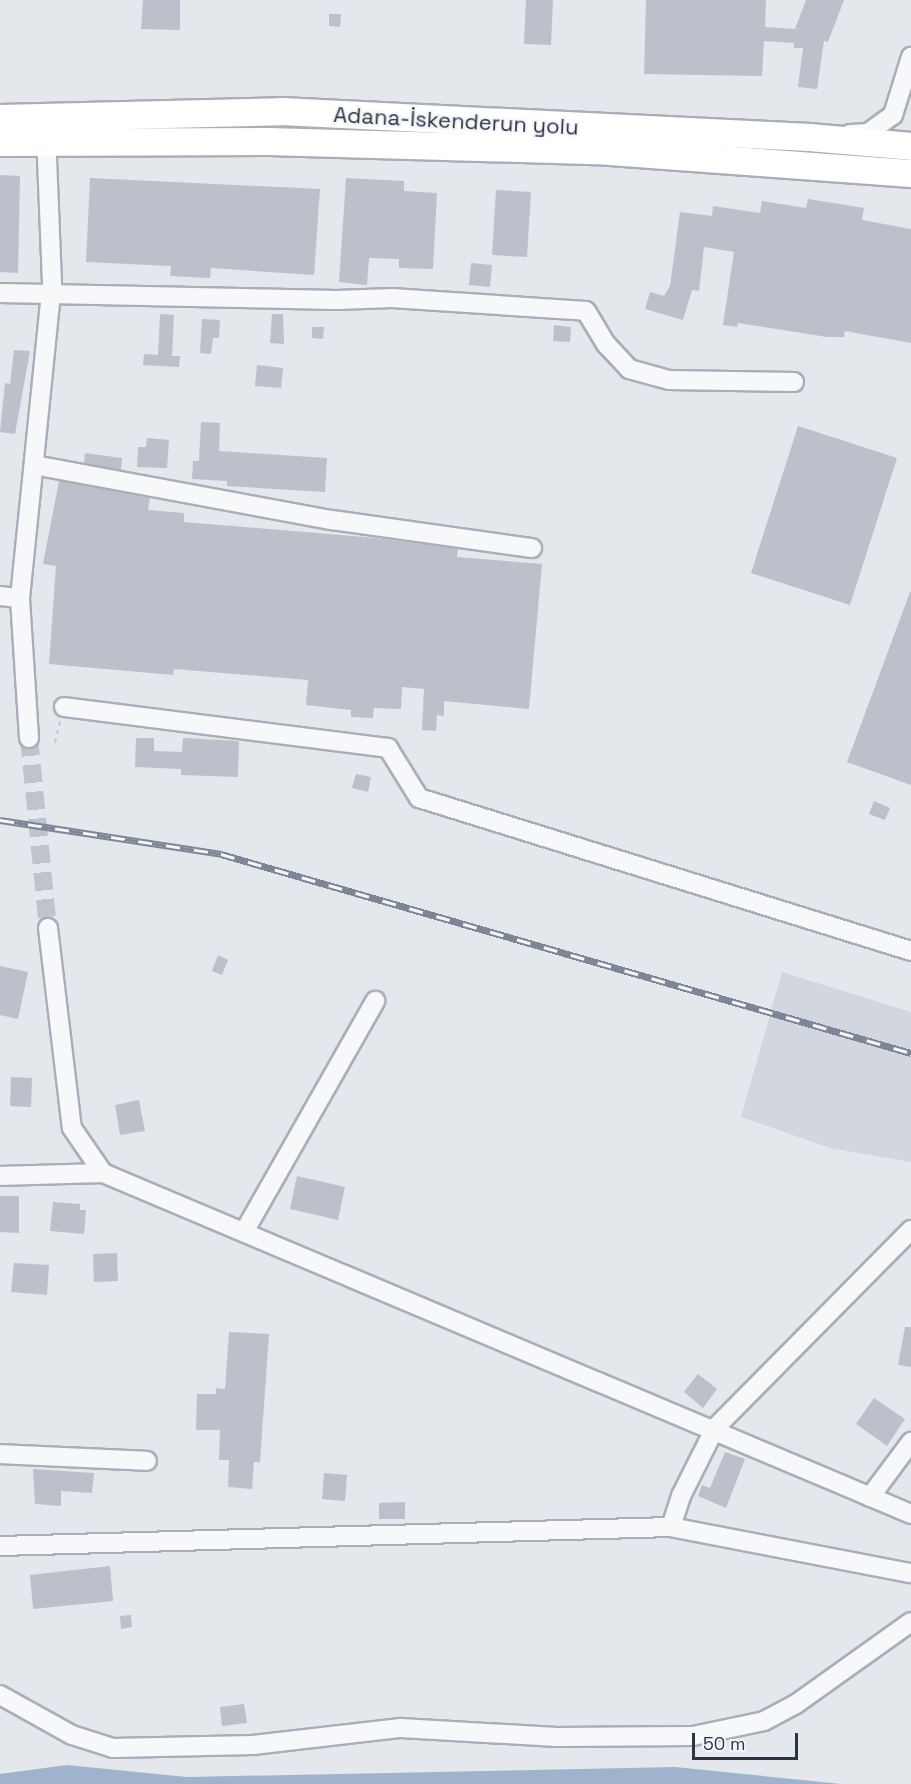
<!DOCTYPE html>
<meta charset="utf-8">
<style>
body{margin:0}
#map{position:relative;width:911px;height:1784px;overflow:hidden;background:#e4e7ec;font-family:"Space Grotesk",sans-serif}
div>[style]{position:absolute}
.built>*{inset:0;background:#d2d6de}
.water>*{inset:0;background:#9fb4cc}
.building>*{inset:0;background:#bbc0ca}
.minor-tunnel>*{height:18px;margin-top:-9px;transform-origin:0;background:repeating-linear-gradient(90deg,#bfc3cb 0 18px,transparent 0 27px)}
.path>*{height:2px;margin-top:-1px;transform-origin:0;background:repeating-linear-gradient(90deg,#c2c5cb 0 4.5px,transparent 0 9px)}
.roads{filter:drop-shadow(2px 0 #a9aeb7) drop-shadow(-2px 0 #a9aeb7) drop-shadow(0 2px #a9aeb7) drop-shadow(0 -2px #a9aeb7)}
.minor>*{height:18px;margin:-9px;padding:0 9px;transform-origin:9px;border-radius:9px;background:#f7f8fa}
.highway>*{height:27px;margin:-13.5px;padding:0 13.5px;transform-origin:13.5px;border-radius:13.5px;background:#fff}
.rail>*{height:7px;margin-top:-3.5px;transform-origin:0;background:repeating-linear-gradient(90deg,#f4f6f9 0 14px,#7d8696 0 28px);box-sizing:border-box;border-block:2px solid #7d8696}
span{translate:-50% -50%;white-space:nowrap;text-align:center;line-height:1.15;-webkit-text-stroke:4.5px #f4f6f9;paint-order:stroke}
.street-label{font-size:22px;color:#2b3445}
.scale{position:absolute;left:692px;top:1733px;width:106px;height:27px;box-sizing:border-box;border:3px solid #2b3445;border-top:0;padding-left:8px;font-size:18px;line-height:21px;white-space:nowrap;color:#2b3445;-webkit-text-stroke:4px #f4f6f9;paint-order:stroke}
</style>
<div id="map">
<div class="built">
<div style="clip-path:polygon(782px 972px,911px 1012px,911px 1162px,830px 1148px,741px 1117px)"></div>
</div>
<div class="water">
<div style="clip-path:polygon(67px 1765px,187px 1777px,675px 1767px,841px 1784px,0 1784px,0 1774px)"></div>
</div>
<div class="building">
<div style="clip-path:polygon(143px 0,180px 0,180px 30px,141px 29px)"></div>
<div style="clip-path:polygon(526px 0,553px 0,551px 45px,524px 44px)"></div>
<div style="clip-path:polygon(646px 0,766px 0,765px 27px,795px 29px,806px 0,844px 0,828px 42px,824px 41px,817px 89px,798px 87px,803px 48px,794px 48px,794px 43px,764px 41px,762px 76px,644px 74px)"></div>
<div style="clip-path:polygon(329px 14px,341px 14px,340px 27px,329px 26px)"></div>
<div style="clip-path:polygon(0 175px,20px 176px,18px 273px,0 272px)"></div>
<div style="clip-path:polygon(90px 178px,320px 189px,314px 275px,211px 268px,210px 278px,170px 276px,171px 266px,86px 262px)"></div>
<div style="clip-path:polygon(346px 178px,404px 181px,404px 191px,437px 193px,433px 269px,399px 268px,399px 259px,369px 258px,367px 285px,339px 282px)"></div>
<div style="clip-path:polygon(496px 190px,531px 192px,527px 257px,492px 255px)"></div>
<div style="clip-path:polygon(808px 199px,864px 208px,862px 220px,911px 229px,911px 343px,845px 331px,844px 337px,827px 337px,738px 323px,737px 327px,723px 325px,734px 252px,704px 247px,699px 291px,692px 290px,683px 320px,645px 309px,650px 292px,664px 296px,670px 286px,680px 212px,712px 216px,713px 206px,760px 213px,762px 201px,806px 208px)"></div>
<div style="clip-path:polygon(471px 263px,492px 265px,490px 287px,469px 285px)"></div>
<div style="clip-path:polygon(160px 314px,174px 315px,172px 356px,180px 356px,179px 367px,143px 365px,144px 354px,158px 355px)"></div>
<div style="clip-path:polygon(272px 314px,283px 314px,284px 344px,270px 343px)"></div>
<div style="clip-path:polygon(202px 319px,220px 320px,219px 338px,213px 338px,211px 354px,200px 353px)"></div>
<div style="clip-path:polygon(554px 325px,571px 327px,570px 342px,553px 341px)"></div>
<div style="clip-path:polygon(312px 327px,324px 327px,323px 339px,312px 338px)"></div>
<div style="clip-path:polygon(14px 350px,30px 351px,15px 434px,0 432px,5px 383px,10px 384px)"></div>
<div style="clip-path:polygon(257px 365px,283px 368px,281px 388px,255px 386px)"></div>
<div style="clip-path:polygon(201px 422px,220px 423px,219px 451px,327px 458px,325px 492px,227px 486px,227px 481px,192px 479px,193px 461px,199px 461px)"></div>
<div style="clip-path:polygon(798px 426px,897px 458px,850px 605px,751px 573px)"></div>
<div style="clip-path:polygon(147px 438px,169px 440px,167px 468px,137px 467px,138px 447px,146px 447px)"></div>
<div style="clip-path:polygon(85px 453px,122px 458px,121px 470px,84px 463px)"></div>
<div style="clip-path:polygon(59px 481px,150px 498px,148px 510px,184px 513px,184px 522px,376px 538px,458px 549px,457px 557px,542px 564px,529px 709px,444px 701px,444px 716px,437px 715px,436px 731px,422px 730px,424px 689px,402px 687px,401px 709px,374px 708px,373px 718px,351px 717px,351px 710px,306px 705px,308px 680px,174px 669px,173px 675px,49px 664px,56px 566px,43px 564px)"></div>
<div style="clip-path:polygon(910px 592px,911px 592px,911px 785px,847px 762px)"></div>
<div style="clip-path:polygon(136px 738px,154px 738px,154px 751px,182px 752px,183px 738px,239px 741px,238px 777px,181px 775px,181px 769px,135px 767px)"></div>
<div style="clip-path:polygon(356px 774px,371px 777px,368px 792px,352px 788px)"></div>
<div style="clip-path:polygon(874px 801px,890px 808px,885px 820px,869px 814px)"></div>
<div style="clip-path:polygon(218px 955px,228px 960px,222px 975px,212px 971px)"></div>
<div style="clip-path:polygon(0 966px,28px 972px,18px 1019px,0 1015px)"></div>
<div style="clip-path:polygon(11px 1077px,32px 1078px,31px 1107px,10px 1106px)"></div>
<div style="clip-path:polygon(139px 1100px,145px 1131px,120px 1135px,115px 1105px)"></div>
<div style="clip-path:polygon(297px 1176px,345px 1187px,338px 1220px,290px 1209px)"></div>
<div style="clip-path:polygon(0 1196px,19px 1196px,19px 1233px,0 1232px)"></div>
<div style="clip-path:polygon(53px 1202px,80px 1204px,80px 1210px,86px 1210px,84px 1234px,50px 1231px)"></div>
<div style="clip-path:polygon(117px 1253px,118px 1281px,94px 1282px,93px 1254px)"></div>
<div style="clip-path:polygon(14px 1263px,49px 1265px,47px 1295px,11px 1292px)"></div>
<div style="clip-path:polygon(905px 1327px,911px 1327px,911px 1367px,898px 1365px)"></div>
<div style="clip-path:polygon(229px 1332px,269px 1334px,260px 1462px,254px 1462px,252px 1489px,228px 1487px,229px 1460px,219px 1460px,220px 1430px,196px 1430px,197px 1394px,216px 1394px,216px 1388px,225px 1389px)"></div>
<div style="clip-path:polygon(698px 1374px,717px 1389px,703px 1408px,684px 1392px)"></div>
<div style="clip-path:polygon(874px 1398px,905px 1419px,887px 1446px,856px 1424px)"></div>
<div style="clip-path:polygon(725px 1452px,745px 1459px,726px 1508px,698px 1496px,702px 1485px,710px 1488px)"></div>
<div style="clip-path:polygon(33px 1469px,94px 1473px,92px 1493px,61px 1491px,61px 1506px,35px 1504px)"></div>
<div style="clip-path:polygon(324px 1473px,347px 1475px,345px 1501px,322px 1499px)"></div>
<div style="clip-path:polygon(405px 1502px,405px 1519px,379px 1519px,379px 1503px)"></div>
<div style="clip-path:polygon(110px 1566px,113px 1601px,33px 1609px,30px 1575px)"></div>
<div style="clip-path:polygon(131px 1615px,132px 1627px,121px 1629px,120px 1616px)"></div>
<div style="clip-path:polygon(244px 1704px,247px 1723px,222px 1726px,220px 1707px)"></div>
</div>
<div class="minor-tunnel">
<div style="left:29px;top:738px;width:191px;rotate:84.3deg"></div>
</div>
<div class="path">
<div style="left:55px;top:743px;width:22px;rotate:-77deg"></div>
</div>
<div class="roads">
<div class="minor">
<div style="left:850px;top:134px;width:18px;rotate:-3deg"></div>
<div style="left:868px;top:133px;width:31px;rotate:-36deg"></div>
<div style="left:893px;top:115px;width:61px;rotate:-72.8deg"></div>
<div style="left:0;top:293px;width:337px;rotate:1.2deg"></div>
<div style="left:337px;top:300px;width:55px;rotate:-2.1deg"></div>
<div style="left:392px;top:298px;width:194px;rotate:3.8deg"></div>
<div style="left:586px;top:311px;width:39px;rotate:59deg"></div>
<div style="left:606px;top:344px;width:34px;rotate:47deg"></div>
<div style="left:629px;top:369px;width:41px;rotate:15.4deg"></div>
<div style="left:669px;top:380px;width:125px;rotate:0.9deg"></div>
<div style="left:34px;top:465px;width:303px;rotate:10.5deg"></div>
<div style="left:332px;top:520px;width:202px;rotate:8deg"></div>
<div style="left:0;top:596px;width:20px;rotate:6deg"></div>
<div style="left:64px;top:707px;width:327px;rotate:7.2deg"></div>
<div style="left:388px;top:748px;width:59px;rotate:58.2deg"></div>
<div style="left:419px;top:798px;width:515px;rotate:17.27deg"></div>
<div style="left:29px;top:738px;width:140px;rotate:-93.7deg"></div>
<div style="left:20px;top:598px;width:317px;rotate:-84.2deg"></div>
<div style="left:52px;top:283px;width:150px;rotate:-92.3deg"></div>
<div style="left:48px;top:928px;width:201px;rotate:83.2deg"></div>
<div style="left:72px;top:1128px;width:55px;rotate:55.4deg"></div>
<div style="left:103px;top:1173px;width:877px;rotate:22.88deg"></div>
<div style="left:0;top:1176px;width:103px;rotate:-1.7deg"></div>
<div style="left:244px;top:1232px;width:266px;rotate:-60.4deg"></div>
<div style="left:0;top:1454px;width:147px;rotate:2.7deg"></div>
<div style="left:870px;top:1497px;width:69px;rotate:-53.3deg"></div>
<div style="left:671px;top:1527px;width:33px;rotate:-72deg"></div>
<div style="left:681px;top:1496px;width:76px;rotate:-63.4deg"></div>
<div style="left:715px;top:1428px;width:279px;rotate:-45.3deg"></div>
<div style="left:0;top:1546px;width:671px;rotate:-1.62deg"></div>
<div style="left:671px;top:1527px;width:244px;rotate:10.9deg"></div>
<div style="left:0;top:1695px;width:82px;rotate:29.1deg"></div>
<div style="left:72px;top:1735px;width:43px;rotate:17.6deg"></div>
<div style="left:113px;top:1748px;width:140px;rotate:-1.2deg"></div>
<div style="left:253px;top:1745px;width:149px;rotate:-6.6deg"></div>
<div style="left:401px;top:1728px;width:156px;rotate:3.3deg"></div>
<div style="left:557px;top:1737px;width:136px;rotate:-0.4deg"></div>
<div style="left:693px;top:1736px;width:73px;rotate:-11.9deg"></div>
<div style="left:764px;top:1721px;width:36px;rotate:-28deg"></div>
<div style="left:796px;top:1704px;width:141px;rotate:-35.5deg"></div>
</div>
<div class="highway">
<div style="left:0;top:118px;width:281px;rotate:-1.4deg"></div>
<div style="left:281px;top:111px;width:529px;rotate:2.82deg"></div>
<div style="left:809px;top:137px;width:102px;rotate:5deg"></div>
<div style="left:0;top:142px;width:268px;rotate:-0.2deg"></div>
<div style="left:268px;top:141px;width:328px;rotate:1.6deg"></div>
<div style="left:596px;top:150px;width:316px;rotate:4.2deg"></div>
</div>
</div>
<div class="rail">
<div style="left:0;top:820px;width:224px;rotate:8.7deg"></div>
<div style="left:221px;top:854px;width:718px;rotate:16.09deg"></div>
</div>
<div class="street-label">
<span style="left:456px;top:121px;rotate:3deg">Adana-İskenderun yolu</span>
</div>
<div class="scale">50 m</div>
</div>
